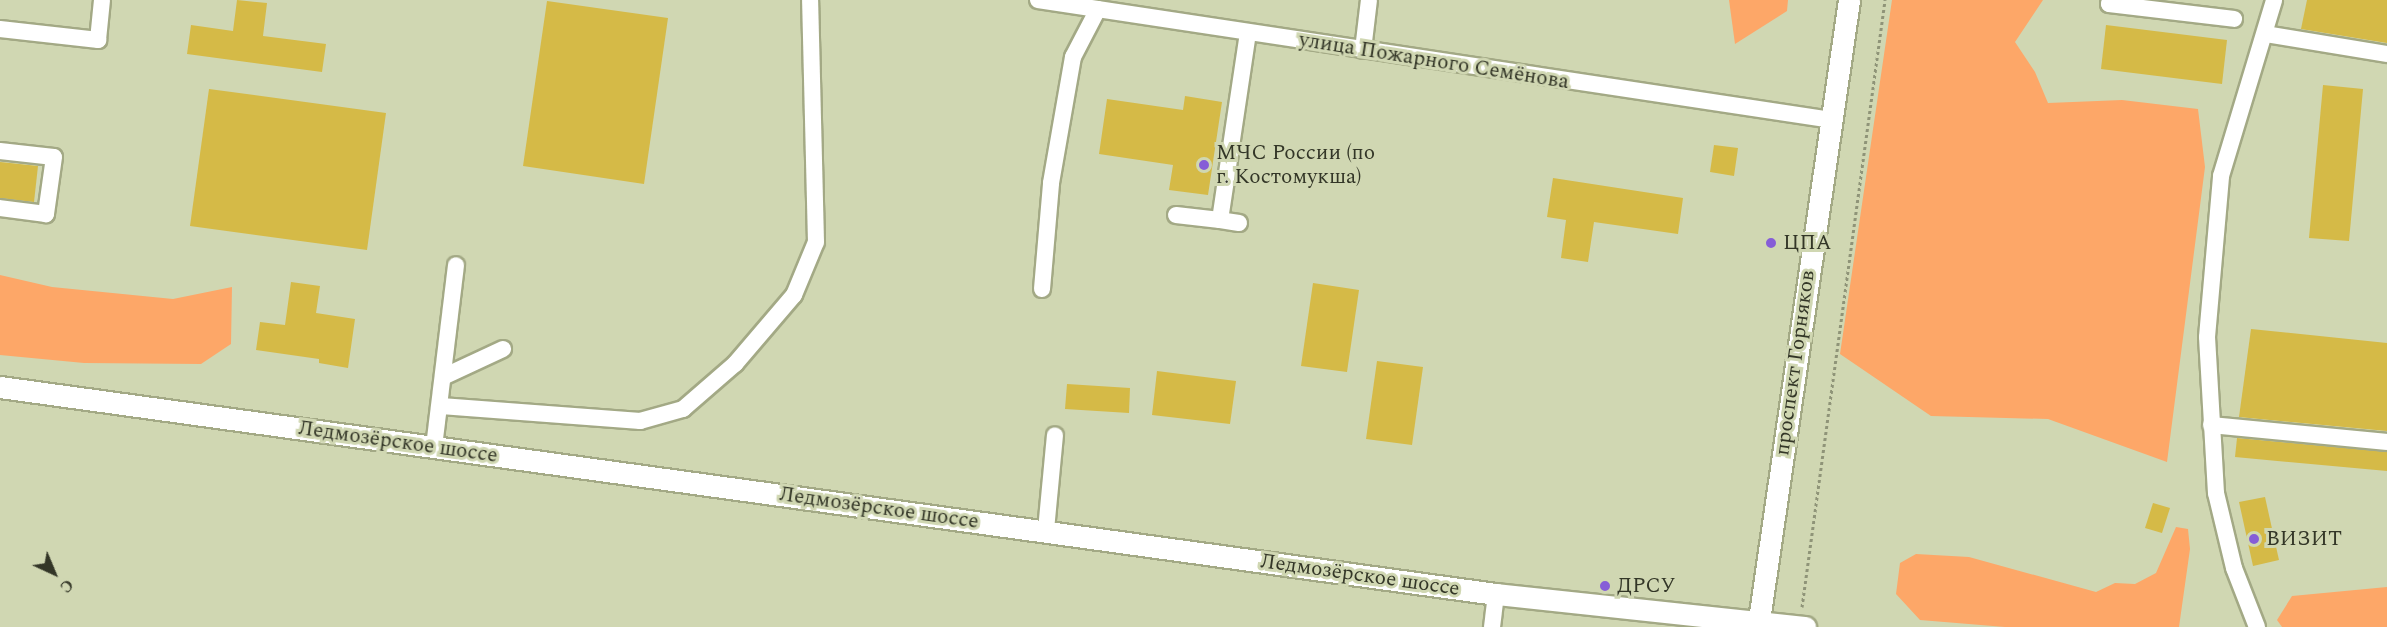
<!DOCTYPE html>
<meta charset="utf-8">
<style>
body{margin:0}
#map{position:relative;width:2387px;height:627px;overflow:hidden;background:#d0d7b2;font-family:Spectral,serif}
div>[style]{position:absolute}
.green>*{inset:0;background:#fda768}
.building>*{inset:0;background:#d5ba47}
.path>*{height:3px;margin-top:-1.5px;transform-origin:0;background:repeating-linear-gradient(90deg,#8f9478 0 3px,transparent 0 6px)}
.roads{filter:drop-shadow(2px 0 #a3a985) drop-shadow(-2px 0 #a3a985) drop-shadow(0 2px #a3a985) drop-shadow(0 -2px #a3a985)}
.minor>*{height:16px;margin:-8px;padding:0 8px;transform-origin:8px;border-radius:8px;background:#fff}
.major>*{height:21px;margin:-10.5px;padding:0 10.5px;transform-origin:10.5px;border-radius:10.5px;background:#fff}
.dots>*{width:16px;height:16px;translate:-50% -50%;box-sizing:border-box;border:3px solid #d0d7b2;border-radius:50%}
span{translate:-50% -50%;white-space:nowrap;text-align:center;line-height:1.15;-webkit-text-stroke:6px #d0d7b2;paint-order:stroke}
.street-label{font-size:21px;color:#333627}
.poi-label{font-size:21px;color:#333627}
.left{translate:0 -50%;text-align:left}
.north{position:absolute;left:24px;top:543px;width:60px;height:60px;-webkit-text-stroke:4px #d0d7b2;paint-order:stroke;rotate:136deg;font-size:16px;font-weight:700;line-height:24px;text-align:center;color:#333627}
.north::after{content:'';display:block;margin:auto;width:21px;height:27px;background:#333627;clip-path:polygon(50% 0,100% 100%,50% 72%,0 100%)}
</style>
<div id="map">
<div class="green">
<div style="clip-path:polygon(1729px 0,1788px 0,1787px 11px,1735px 44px)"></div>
<div style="clip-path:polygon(1892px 0,2043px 0,2015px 42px,2035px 72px,2048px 103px,2122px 100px,2198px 109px,2205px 167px,2167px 462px,2048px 419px,1931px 416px,1840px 354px)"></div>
<div style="clip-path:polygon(0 275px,52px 287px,173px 299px,232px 287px,231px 344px,201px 364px,84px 363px,0 355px)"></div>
<div style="clip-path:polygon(2176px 527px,2188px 529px,2190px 549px,2179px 627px,2005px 627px,1920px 620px,1896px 594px,1900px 563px,1916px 554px,1969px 557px,2096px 592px,2115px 583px,2135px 584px,2156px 573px)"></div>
<div style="clip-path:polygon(2387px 587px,2387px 627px,2282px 627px,2277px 620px,2292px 596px)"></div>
</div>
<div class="building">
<div style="clip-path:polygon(237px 0,267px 3px,263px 36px,326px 44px,322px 72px,187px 54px,191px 25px,233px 31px)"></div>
<div style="clip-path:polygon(2307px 0,2387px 0,2387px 43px,2301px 29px)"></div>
<div style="clip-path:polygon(547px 1px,668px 18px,644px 184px,523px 166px)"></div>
<div style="clip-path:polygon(2106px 25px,2227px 40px,2222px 84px,2101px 69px)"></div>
<div style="clip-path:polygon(2323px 85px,2363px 89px,2349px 241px,2309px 238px)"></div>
<div style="clip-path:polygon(209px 89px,386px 113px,367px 250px,190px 226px)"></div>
<div style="clip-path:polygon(1185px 96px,1222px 102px,1208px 195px,1169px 190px,1173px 165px,1099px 154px,1107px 99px,1183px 110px)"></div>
<div style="clip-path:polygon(1714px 145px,1738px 148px,1734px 176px,1710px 172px)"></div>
<div style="clip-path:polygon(0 162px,38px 166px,34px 202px,0 198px)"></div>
<div style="clip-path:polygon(1553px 178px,1683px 198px,1678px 234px,1594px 222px,1588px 262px,1561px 258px,1566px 220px,1547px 217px)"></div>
<div style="clip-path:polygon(291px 282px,320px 286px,316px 313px,355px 319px,348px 368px,319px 363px,319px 359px,256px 350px,260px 322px,285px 325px)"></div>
<div style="clip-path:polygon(1313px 283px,1359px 290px,1347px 372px,1301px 366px)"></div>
<div style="clip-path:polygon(2251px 329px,2387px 343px,2387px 431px,2239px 417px)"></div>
<div style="clip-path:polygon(1377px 361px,1423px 367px,1412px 445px,1366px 439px)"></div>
<div style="clip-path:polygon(1157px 371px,1236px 381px,1230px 424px,1152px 415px)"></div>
<div style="clip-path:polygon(1067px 384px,1130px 388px,1129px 413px,1065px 409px)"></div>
<div style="clip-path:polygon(2237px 438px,2387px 452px,2387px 471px,2235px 457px)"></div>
<div style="clip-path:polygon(2265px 497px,2279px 560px,2253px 566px,2239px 502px)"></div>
<div style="clip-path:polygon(2153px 503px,2170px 508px,2162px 533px,2145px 528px)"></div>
</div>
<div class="path">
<div style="left:1802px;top:607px;width:613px;rotate:-82.21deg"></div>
</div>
<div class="roads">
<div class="minor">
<div style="left:1038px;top:0;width:802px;rotate:8.6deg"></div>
<div style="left:2110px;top:0;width:4px;rotate:104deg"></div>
<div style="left:2109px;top:4px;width:126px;rotate:6.8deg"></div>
<div style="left:0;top:29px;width:99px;rotate:6.4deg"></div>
<div style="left:98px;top:40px;width:40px;rotate:-84.3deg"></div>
<div style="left:2265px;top:34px;width:124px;rotate:9.3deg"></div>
<div style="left:1363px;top:50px;width:50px;rotate:-83.2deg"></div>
<div style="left:0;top:151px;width:54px;rotate:6.3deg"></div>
<div style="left:54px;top:157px;width:58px;rotate:98deg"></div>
<div style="left:46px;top:214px;width:46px;rotate:-172.6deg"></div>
<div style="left:1176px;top:215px;width:44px;rotate:6.5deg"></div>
<div style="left:1239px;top:223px;width:19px;rotate:-171deg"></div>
<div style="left:1220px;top:220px;width:190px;rotate:-81.5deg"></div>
<div style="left:1042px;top:289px;width:106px;rotate:-85.1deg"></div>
<div style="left:1051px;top:183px;width:128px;rotate:-80.1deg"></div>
<div style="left:1073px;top:57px;width:54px;rotate:-62.5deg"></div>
<div style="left:445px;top:376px;width:64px;rotate:-25deg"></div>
<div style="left:441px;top:406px;width:200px;rotate:4.3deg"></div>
<div style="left:640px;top:421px;width:45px;rotate:-15.6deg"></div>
<div style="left:683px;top:409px;width:69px;rotate:-40.9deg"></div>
<div style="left:735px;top:364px;width:91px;rotate:-49.5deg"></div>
<div style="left:794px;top:295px;width:57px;rotate:-67.5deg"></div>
<div style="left:816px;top:242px;width:242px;rotate:-91.4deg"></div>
<div style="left:2211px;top:425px;width:177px;rotate:5.5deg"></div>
<div style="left:434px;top:447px;width:183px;rotate:-83.1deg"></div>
<div style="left:1046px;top:530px;width:95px;rotate:-84.6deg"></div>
<div style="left:1492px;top:627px;width:33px;rotate:-83deg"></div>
<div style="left:2257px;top:627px;width:63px;rotate:-111.3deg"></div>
<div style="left:2234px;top:568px;width:77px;rotate:-103.5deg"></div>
<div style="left:2216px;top:493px;width:156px;rotate:-93.3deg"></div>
<div style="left:2207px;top:337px;width:162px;rotate:-85deg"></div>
<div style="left:2221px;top:176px;width:184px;rotate:-73.2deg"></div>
</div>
<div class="major">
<div style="left:0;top:387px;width:1510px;rotate:7.88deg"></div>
<div style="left:1496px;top:594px;width:311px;rotate:6.1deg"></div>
<div style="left:1758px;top:627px;width:634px;rotate:-81.74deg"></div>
</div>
</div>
<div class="dots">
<div style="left:1204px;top:165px;background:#865dd7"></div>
<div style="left:1771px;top:243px;background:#865dd7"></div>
<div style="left:2254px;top:539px;background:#865dd7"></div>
<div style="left:1605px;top:586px;background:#865dd7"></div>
</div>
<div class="street-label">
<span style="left:1434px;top:61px;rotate:9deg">улица Пожарного Семёнова</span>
<span style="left:1795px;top:363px;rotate:-82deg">проспект Горняков</span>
<span style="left:398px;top:442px;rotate:8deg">Ледмозёрское шоссе</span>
<span style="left:879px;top:508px;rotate:8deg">Ледмозёрское шоссе</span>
<span style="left:1360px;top:575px;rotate:8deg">Ледмозёрское шоссе</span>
</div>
<div class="poi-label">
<span class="left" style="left:1216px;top:165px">МЧС России (по<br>г. Костомукша)</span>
<span class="left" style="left:1783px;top:243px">ЦПА</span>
<span class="left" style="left:2266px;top:539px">ВИЗИТ</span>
<span class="left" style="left:1617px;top:586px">ДРСУ</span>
</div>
<div class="north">С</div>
</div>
